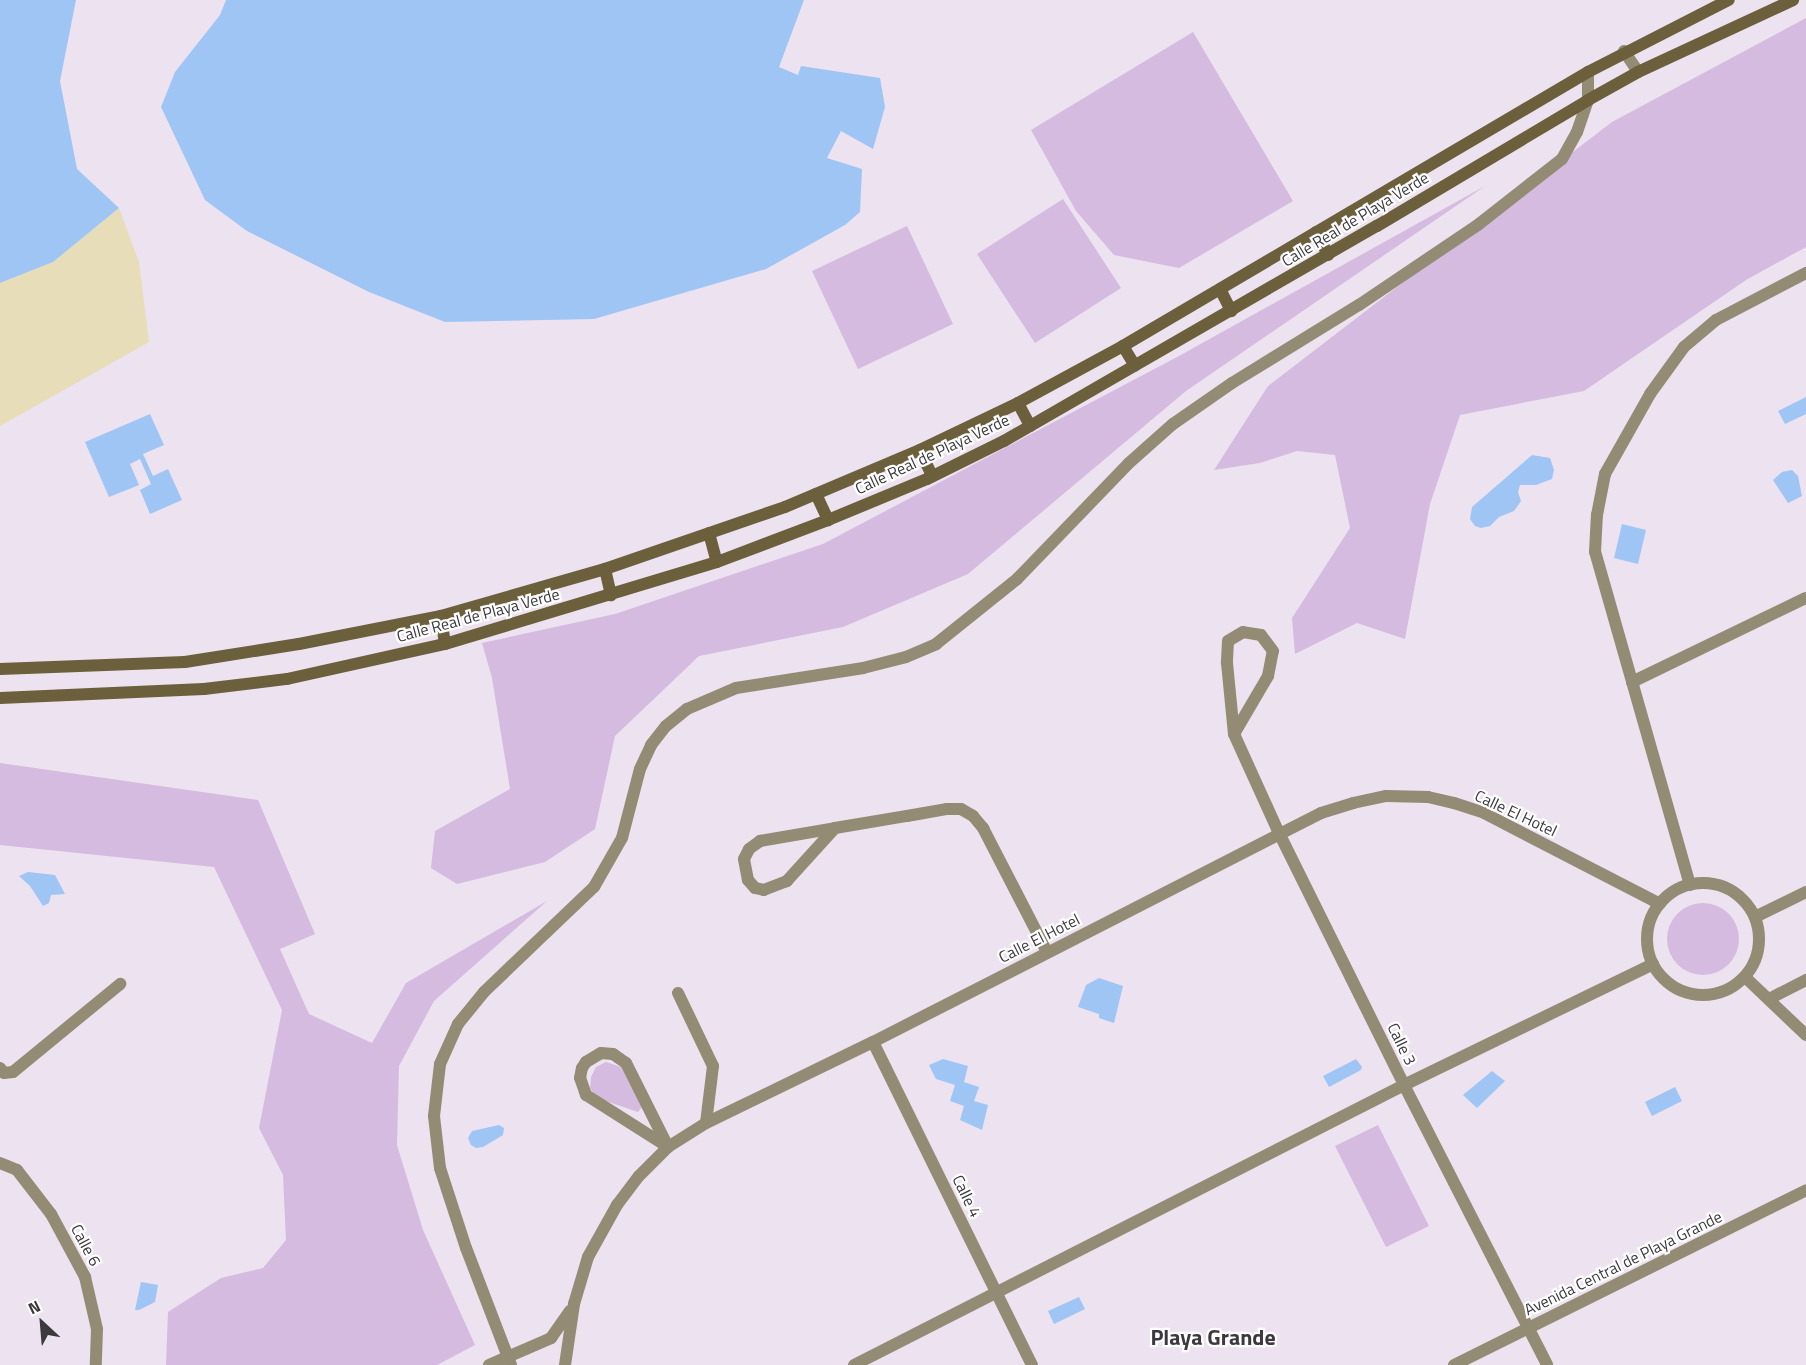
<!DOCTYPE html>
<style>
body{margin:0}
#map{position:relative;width:1806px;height:1365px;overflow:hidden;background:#ece2f0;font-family:"Titillium Web",sans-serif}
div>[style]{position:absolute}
.green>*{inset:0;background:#d5bbdf}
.round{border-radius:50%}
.sand>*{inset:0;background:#e7ddb8}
.water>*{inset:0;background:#9fc5f5}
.street>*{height:12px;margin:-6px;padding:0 6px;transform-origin:6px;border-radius:6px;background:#938b73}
.street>.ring{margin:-6px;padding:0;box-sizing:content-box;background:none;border:12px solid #938b73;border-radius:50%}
.secondary>*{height:12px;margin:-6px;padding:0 6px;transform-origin:6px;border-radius:6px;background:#6c5f3b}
span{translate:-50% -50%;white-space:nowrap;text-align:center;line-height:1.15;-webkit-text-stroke:4.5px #fff;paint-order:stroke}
.street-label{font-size:16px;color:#3c393e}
.district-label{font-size:22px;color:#3c393e;font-weight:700}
.north{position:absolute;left:12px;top:1293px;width:60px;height:60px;-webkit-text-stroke:4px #fff;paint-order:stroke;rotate:334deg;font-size:16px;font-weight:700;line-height:24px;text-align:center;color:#3c393e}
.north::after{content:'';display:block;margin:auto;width:21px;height:27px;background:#3c393e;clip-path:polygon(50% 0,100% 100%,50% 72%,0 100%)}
</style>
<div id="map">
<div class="green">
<div style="clip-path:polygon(1806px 18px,1806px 247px,1746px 280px,1584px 391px,1460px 415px,1430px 504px,1405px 639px,1357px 623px,1295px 654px,1292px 618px,1350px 528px,1335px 455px,1297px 451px,1260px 463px,1214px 470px,1268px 386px,1612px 122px)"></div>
<div style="clip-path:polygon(1193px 32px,1293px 201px,1179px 268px,1114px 255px,1076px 211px,1031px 130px)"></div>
<div style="clip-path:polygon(1485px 186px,1186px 391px,968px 574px,843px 627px,699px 656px,615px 736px,595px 829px,545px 862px,457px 884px,431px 868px,435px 831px,510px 789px,492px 678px,482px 643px,615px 614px,823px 544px,1179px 356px)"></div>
<div style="clip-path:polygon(1063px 199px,1121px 288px,1035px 343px,977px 254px)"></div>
<div style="clip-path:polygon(907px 226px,953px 324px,858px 369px,812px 271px)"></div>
<div style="clip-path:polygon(0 763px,258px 800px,315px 934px,280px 949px,309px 1014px,372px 1043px,406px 983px,547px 901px,434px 1001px,399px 1066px,397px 1145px,423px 1230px,475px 1345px,437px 1365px,166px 1365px,168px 1312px,221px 1278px,263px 1268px,286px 1240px,283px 1175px,259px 1128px,282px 1010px,214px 867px,0 845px)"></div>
<div class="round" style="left:1667px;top:903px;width:72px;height:72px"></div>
<div style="clip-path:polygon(606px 1062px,621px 1067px,642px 1107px,638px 1112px,597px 1098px,590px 1088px,591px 1077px,596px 1067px)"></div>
<div style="clip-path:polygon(1378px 1125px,1429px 1226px,1386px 1247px,1335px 1146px)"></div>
</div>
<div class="sand">
<div style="clip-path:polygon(119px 208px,139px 262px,149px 342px,0 426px,0 283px,53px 262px)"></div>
</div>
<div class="water">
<div style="clip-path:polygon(0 0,76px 0,60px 81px,77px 169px,119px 208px,53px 262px,0 283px)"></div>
<div style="clip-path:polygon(226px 0,804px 0,779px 67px,798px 75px,801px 66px,880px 78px,885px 107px,873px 149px,841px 131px,827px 158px,862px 169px,860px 212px,845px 225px,766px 269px,594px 319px,445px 322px,369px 292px,247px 231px,205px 200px,161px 107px,175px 72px,220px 15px)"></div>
<div style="clip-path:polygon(1806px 397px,1806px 414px,1785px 424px,1778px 411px)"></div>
<div style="clip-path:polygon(150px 414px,164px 445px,143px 454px,153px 476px,168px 469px,182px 500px,150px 514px,140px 490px,151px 484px,140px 459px,130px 464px,139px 485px,109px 497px,85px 442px)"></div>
<div style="clip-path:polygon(1532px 455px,1550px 458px,1554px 470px,1552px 479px,1536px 485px,1520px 485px,1518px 492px,1521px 501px,1514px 511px,1499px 517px,1490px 526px,1481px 528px,1475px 526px,1470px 519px,1472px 507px)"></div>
<div style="clip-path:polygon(1792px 470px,1798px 476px,1802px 496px,1788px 503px,1773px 480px,1782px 472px)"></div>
<div style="clip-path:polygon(1622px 524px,1646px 530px,1638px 564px,1614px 558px)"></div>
<div style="clip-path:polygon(28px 872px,55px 875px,65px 894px,51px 895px,49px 903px,43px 906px,30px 886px,19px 876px)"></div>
<div style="clip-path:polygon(1099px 978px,1123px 986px,1114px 1023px,1099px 1018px,1099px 1014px,1078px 1007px,1086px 985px)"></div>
<div style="clip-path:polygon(943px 1059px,968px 1066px,964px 1082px,979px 1087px,974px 1101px,988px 1105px,982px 1130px,960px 1120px,964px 1106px,950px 1101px,955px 1085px,936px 1079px,929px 1065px)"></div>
<div style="clip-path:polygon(1356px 1059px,1362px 1067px,1361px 1070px,1329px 1087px,1323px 1076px)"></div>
<div style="clip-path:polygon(1492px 1071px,1505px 1081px,1477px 1108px,1463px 1095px)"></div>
<div style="clip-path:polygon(1675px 1087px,1682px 1101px,1652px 1116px,1645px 1102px)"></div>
<div style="clip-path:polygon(499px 1125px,504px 1128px,503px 1135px,483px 1147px,476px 1148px,471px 1145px,468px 1138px,472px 1131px)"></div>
<div style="clip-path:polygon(141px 1282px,158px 1285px,155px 1302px,139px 1310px,135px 1310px)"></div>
<div style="clip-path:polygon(1079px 1297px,1085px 1309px,1054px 1324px,1048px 1311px)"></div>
</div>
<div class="street">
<div style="left:1624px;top:51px;width:25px;rotate:56deg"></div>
<div style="left:1632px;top:682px;width:193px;rotate:-25.8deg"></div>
<div style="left:1234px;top:734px;width:67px;rotate:-59.6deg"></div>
<div style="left:1268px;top:676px;width:25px;rotate:-79deg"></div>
<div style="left:1273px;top:651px;width:20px;rotate:-127deg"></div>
<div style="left:1261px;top:635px;width:18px;rotate:-171deg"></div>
<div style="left:1243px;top:632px;width:17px;rotate:149deg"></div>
<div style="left:1228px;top:641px;width:22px;rotate:93deg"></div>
<div style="left:1227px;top:663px;width:71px;rotate:84.4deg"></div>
<div style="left:1234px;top:734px;width:109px;rotate:65.6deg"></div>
<div style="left:1279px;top:833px;width:281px;rotate:63.6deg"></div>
<div style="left:1404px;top:1085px;width:314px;rotate:62.9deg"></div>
<div style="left:835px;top:828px;width:72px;rotate:132.2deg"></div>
<div style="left:787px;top:881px;width:25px;rotate:159deg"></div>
<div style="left:764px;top:890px;width:9px;rotate:-167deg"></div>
<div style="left:755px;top:888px;width:11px;rotate:-131deg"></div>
<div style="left:748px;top:880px;width:21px;rotate:-101deg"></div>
<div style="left:744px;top:859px;width:11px;rotate:-63deg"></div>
<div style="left:749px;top:849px;width:14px;rotate:-36deg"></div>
<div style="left:760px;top:841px;width:76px;rotate:-9.8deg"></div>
<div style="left:835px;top:828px;width:73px;rotate:-9.5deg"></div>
<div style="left:907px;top:816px;width:41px;rotate:-9.9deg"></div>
<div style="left:947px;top:809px;width:14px"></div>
<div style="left:961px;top:809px;width:14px;rotate:30deg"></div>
<div style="left:973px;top:816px;width:16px;rotate:50deg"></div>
<div style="left:983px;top:828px;width:140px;rotate:62.7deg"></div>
<div class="ring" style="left:1647px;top:883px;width:100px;height:100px"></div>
<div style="left:1690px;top:885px;width:346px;rotate:-105.9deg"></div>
<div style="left:1595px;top:552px;width:37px;rotate:-87deg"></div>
<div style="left:1597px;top:515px;width:42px;rotate:-79deg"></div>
<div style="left:1605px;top:474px;width:92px;rotate:-60.6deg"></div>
<div style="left:1650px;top:394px;width:58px;rotate:-54.1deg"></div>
<div style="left:1684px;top:347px;width:42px;rotate:-40.2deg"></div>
<div style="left:1716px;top:320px;width:102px;rotate:-27.6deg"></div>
<div style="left:1755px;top:917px;width:57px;rotate:-26.1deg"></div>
<div style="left:1745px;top:977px;width:84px;rotate:43.6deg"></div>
<div style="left:678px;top:993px;width:81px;rotate:64.4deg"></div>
<div style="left:713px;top:1066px;width:57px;rotate:97deg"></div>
<div style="left:1769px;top:999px;width:42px;rotate:-27.2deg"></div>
<div style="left:873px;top:1042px;width:360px;rotate:63.8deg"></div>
<div style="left:601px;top:1053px;width:12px;rotate:5deg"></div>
<div style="left:613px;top:1054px;width:16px;rotate:35deg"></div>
<div style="left:626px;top:1063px;width:94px;rotate:63.4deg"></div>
<div style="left:668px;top:1147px;width:97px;rotate:-147.6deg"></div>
<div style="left:586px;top:1095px;width:18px;rotate:-109deg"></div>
<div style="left:580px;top:1078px;width:10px;rotate:-79deg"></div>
<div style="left:582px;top:1068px;width:7px;rotate:-56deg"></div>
<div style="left:586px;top:1062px;width:17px;rotate:-31deg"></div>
<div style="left:0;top:1068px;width:6px;rotate:51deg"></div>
<div style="left:4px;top:1073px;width:9px;rotate:-6deg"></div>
<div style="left:13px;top:1072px;width:139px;rotate:-39.4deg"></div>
<div style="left:0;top:1163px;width:18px;rotate:22deg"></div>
<div style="left:17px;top:1170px;width:56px;rotate:52.3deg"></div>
<div style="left:51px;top:1214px;width:72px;rotate:61.6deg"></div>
<div style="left:85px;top:1277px;width:53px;rotate:77deg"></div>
<div style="left:97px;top:1329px;width:36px;rotate:92deg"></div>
<div style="left:489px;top:1365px;width:68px;rotate:-23.5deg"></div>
<div style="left:551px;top:1338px;width:33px;rotate:-55deg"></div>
<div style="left:511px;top:1365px;width:125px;rotate:-111deg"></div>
<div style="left:466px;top:1248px;width:84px;rotate:-108deg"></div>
<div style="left:440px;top:1168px;width:52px;rotate:-96.6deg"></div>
<div style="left:434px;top:1116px;width:52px;rotate:-83.4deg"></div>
<div style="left:440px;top:1064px;width:44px;rotate:-65.8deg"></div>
<div style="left:458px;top:1024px;width:41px;rotate:-50.9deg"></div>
<div style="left:484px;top:992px;width:152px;rotate:-43.7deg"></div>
<div style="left:594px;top:887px;width:56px;rotate:-60.3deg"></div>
<div style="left:622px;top:838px;width:71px;rotate:-75.4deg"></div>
<div style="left:640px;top:769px;width:26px;rotate:-65deg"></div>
<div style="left:651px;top:745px;width:24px;rotate:-52deg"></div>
<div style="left:666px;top:726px;width:27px;rotate:-39deg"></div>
<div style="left:687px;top:709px;width:53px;rotate:-23.2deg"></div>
<div style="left:736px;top:688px;width:129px;rotate:-8.9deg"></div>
<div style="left:863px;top:668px;width:44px;rotate:-14.3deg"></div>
<div style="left:906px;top:657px;width:33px;rotate:-23deg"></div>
<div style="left:936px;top:644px;width:104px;rotate:-38.7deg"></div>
<div style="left:1017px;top:579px;width:161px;rotate:-46deg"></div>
<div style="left:1129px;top:463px;width:59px;rotate:-41.6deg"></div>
<div style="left:1173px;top:424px;width:72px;rotate:-34.8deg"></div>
<div style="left:1232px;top:383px;width:149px;rotate:-31.6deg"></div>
<div style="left:1359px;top:305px;width:145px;rotate:-34deg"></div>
<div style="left:1479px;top:224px;width:105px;rotate:-38.1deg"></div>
<div style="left:1562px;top:159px;width:31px;rotate:-61deg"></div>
<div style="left:1577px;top:132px;width:34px;rotate:-71deg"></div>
<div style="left:1588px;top:100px;width:28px;rotate:-90deg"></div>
<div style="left:565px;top:1365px;width:62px;rotate:-81.6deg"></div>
<div style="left:574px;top:1304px;width:49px;rotate:-73.4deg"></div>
<div style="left:588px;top:1257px;width:60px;rotate:-60.9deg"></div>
<div style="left:617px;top:1205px;width:36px;rotate:-53deg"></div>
<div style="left:639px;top:1176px;width:41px;rotate:-45deg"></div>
<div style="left:668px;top:1147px;width:45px;rotate:-32.3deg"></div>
<div style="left:706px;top:1123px;width:186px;rotate:-25.9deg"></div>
<div style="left:873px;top:1042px;width:503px;rotate:-27.07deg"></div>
<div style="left:1321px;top:813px;width:34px;rotate:-17deg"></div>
<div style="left:1353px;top:803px;width:34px;rotate:-12deg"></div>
<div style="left:1386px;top:796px;width:42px;rotate:1.4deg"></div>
<div style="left:1428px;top:797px;width:27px;rotate:13deg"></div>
<div style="left:1454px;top:803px;width:32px;rotate:18deg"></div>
<div style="left:1484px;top:813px;width:198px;rotate:27.3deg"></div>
<div style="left:854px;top:1365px;width:617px;rotate:-26.98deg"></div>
<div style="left:1404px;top:1085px;width:277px;rotate:-25.9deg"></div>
<div style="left:1454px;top:1365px;width:393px;rotate:-26.4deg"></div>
</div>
<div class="secondary">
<div style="left:1316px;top:232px;width:26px;rotate:62deg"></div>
<div style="left:1220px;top:289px;width:25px;rotate:63deg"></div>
<div style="left:1123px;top:346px;width:23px;rotate:59deg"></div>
<div style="left:1018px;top:403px;width:26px;rotate:62deg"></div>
<div style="left:920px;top:450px;width:29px;rotate:65deg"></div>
<div style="left:816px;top:494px;width:29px;rotate:65deg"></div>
<div style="left:709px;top:533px;width:30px;rotate:75deg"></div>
<div style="left:605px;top:569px;width:27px;rotate:77deg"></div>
<div style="left:441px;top:616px;width:28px;rotate:82deg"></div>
<div style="left:0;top:669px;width:185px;rotate:-2.2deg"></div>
<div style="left:185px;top:662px;width:115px;rotate:-9deg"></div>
<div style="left:299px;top:644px;width:145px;rotate:-11.2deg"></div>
<div style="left:441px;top:616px;width:171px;rotate:-16deg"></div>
<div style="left:605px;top:569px;width:190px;rotate:-19deg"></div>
<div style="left:785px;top:507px;width:147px;rotate:-22.9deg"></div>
<div style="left:920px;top:450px;width:109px;rotate:-25.6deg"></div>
<div style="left:1018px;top:403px;width:119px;rotate:-28.5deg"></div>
<div style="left:1123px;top:346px;width:540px;rotate:-30.51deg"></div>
<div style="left:1588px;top:72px;width:158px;rotate:-27.1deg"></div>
<div style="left:0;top:698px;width:204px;rotate:-2.5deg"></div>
<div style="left:204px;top:689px;width:84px;rotate:-6.9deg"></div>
<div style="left:287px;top:679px;width:162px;rotate:-12.5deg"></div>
<div style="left:445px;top:644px;width:284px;rotate:-16.8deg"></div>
<div style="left:717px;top:562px;width:119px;rotate:-20.7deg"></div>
<div style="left:828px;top:520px;width:107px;rotate:-22.5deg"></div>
<div style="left:927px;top:479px;width:86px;rotate:-26.3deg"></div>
<div style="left:1004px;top:441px;width:431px;rotate:-30deg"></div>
<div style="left:1377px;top:226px;width:246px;rotate:-30.8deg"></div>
<div style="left:1588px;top:100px;width:57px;rotate:-29.2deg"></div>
<div style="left:1638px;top:72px;width:171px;rotate:-24.9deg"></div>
</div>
<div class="street-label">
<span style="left:1355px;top:219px;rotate:-31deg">Calle Real de Playa Verde</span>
<span style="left:932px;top:454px;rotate:-25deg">Calle Real de Playa Verde</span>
<span style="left:478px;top:615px;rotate:-15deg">Calle Real de Playa Verde</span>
<span style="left:1516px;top:813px;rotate:25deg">Calle El Hotel</span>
<span style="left:1039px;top:938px;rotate:-27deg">Calle El Hotel</span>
<span style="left:1402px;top:1044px;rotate:64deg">Calle 3</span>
<span style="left:967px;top:1196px;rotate:64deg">Calle 4</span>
<span style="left:86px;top:1245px;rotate:62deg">Calle 6</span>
<span style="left:1623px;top:1263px;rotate:-26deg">Avenida Central de Playa Grande</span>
</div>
<div class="district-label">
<span style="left:1213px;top:1338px">Playa Grande</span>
</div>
<div class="north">N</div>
</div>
